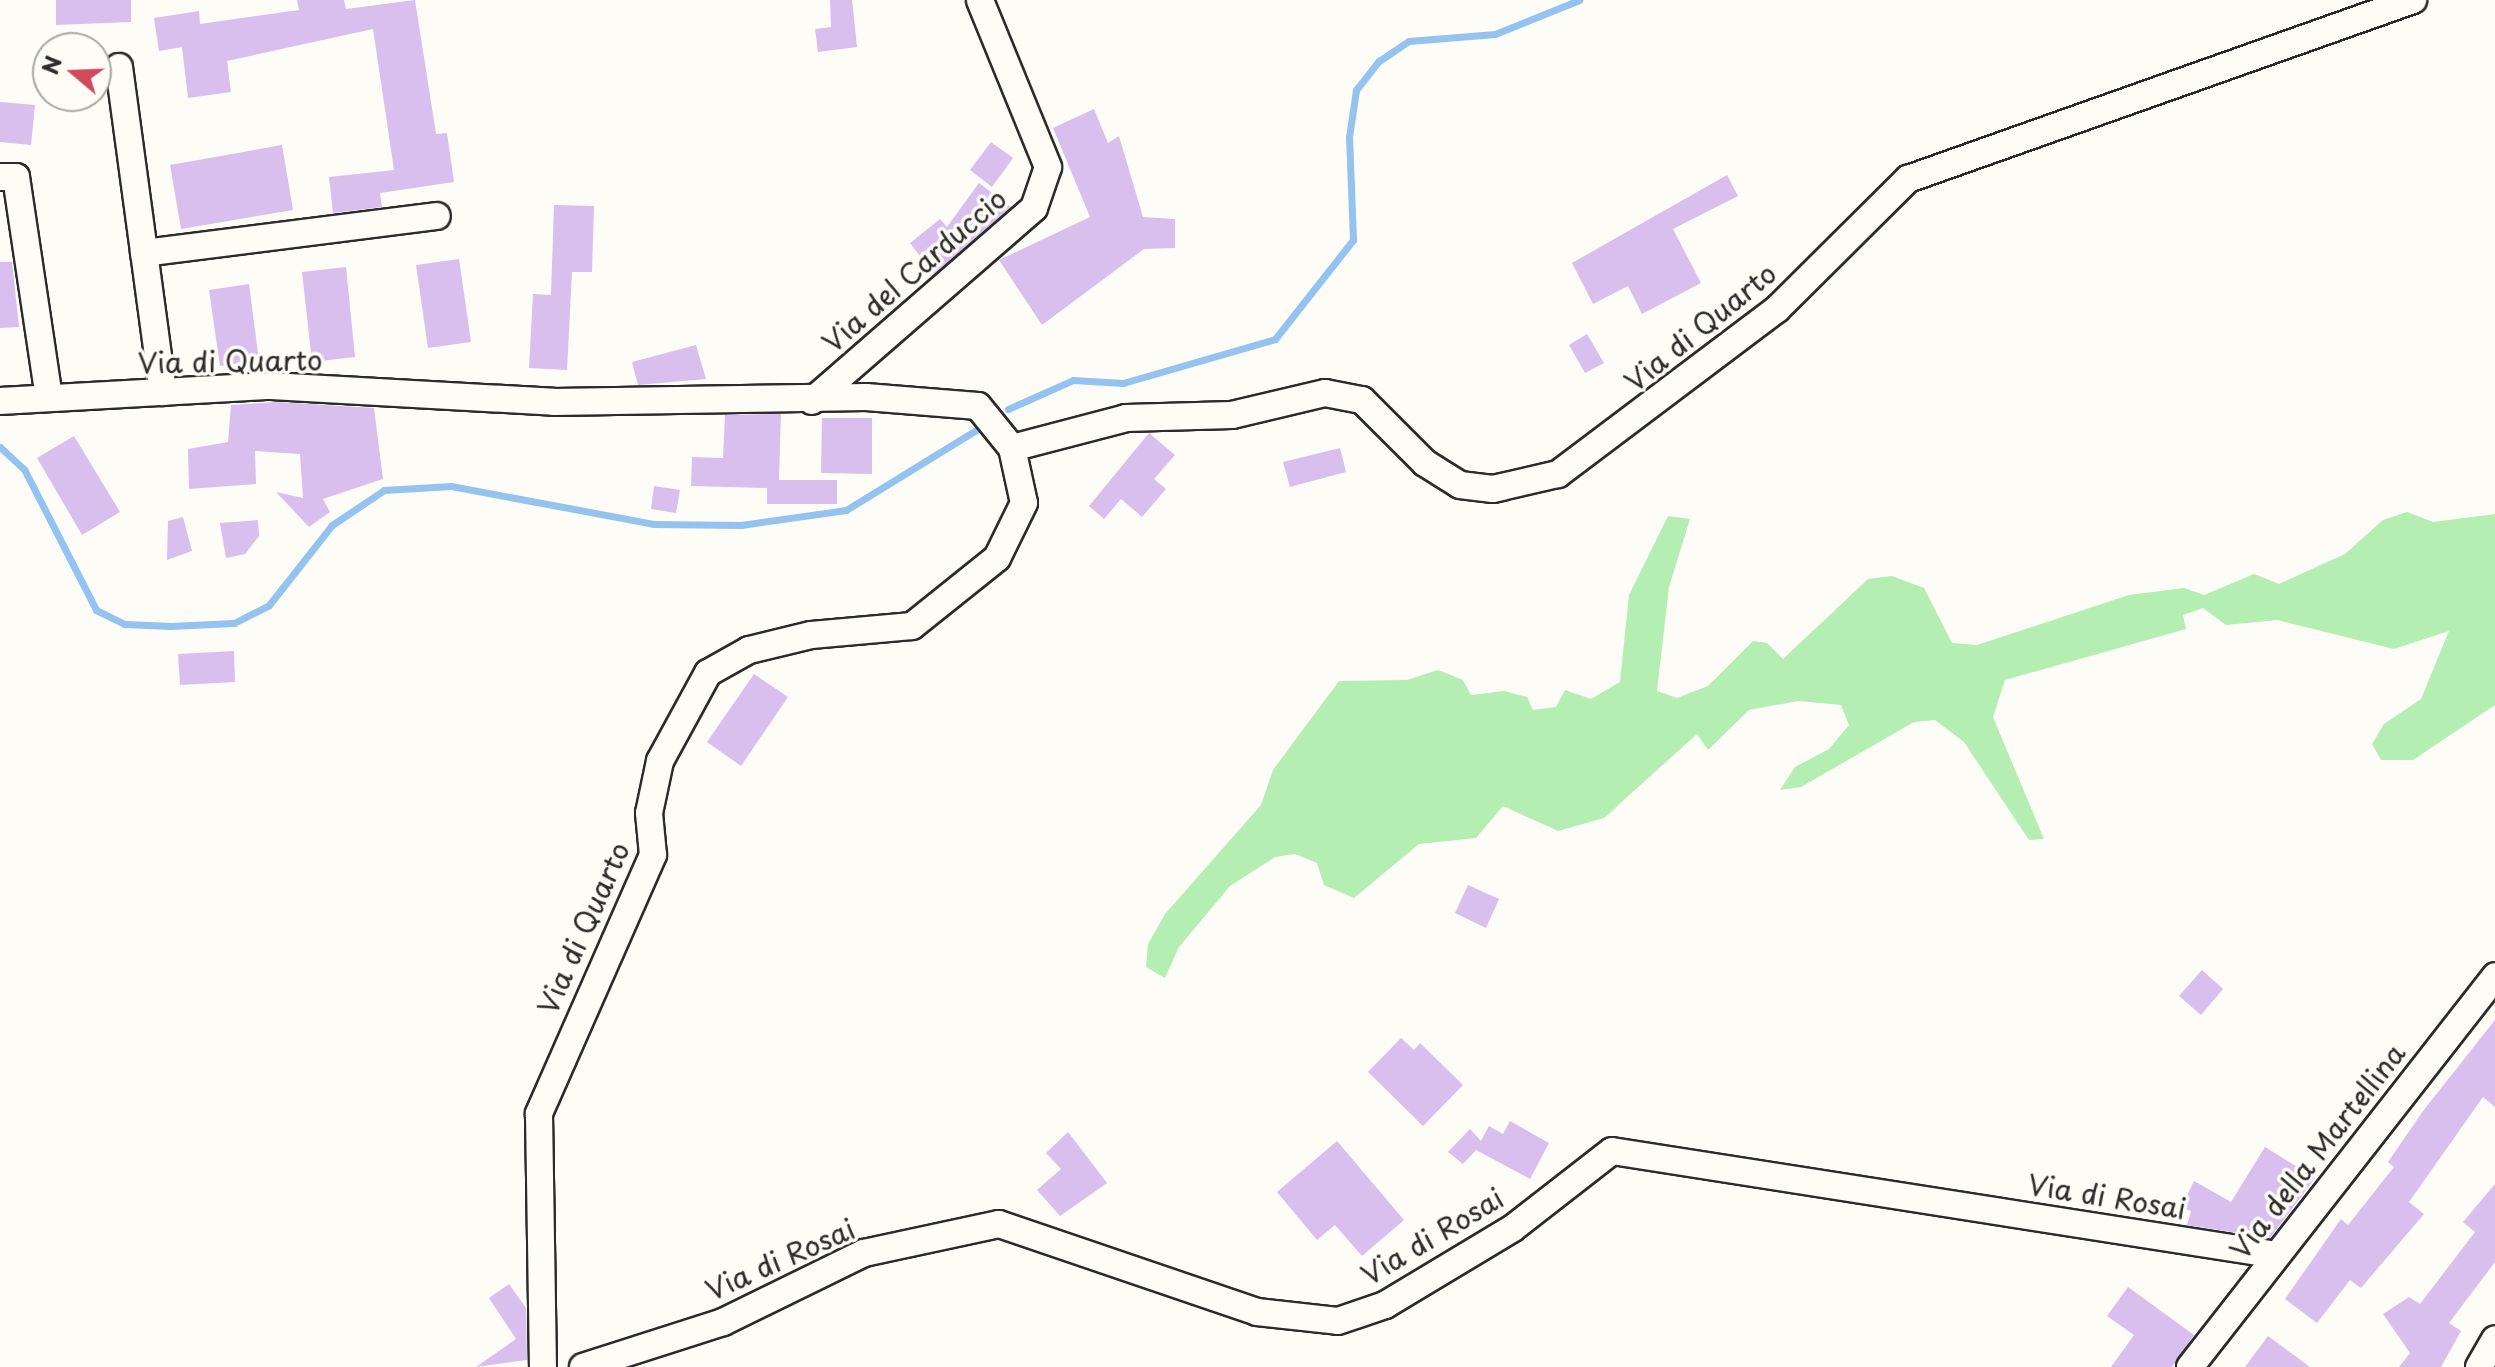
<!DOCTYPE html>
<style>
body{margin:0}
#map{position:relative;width:2495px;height:1367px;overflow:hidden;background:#fdfcf7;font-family:"Playpen Sans",sans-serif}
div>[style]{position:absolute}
.green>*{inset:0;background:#b4eeb2}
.stream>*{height:7px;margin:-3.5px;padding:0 3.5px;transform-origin:3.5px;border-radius:3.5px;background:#93c3ee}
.building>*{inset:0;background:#d9bfee}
.roads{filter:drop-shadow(2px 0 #2b2b2b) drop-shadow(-2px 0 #2b2b2b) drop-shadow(0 2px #2b2b2b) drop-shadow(0 -2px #2b2b2b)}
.street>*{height:26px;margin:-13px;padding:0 13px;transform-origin:13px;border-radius:13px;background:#fdfcf7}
span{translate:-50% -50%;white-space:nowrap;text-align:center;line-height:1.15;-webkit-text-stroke:7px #fdfcf7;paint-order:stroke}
.street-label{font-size:28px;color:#2b2b2b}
.north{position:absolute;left:32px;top:32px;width:80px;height:80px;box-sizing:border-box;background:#fdfcf7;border:2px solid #a9a8a5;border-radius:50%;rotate:289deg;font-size:22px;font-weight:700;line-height:32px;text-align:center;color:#2b2b2b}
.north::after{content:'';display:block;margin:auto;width:28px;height:36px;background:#d1495b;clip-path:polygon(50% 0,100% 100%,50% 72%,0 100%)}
</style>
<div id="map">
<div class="green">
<div style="clip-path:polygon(2407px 512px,2433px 522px,2495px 514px,2495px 705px,2413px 760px,2381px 760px,2372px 744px,2384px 724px,2421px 699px,2449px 631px,2394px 649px,2277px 620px,2226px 625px,2203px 608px,2183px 615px,2186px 629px,2005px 680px,1993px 717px,2044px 839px,2029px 840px,1964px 742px,1935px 720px,1914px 722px,1801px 787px,1780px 790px,1795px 767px,1829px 749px,1849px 725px,1841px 705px,1798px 701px,1749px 710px,1708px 750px,1697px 734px,1604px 818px,1558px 831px,1503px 806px,1476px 838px,1419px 844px,1354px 898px,1324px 885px,1317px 863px,1295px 854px,1275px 857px,1230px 886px,1179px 947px,1165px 978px,1146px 967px,1148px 944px,1165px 914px,1261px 805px,1273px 770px,1339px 681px,1407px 680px,1438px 670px,1463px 680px,1471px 695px,1504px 691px,1527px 697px,1533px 710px,1556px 707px,1565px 690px,1591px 699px,1620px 682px,1629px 595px,1668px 516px,1690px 519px,1669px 587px,1657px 691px,1677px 698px,1708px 686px,1753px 641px,1767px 643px,1783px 659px,1868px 579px,1892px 576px,1924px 588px,1952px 643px,1977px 645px,2129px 595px,2184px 588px,2204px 595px,2254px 574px,2279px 584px,2345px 554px,2383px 520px)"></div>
</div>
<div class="stream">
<div style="left:1008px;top:409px;width:71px;rotate:-24deg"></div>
<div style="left:1073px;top:380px;width:50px;rotate:3.4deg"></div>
<div style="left:1123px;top:383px;width:158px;rotate:-16.1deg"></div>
<div style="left:1275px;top:339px;width:126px;rotate:-51.8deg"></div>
<div style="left:1353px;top:240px;width:103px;rotate:-92.2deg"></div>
<div style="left:1349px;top:137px;width:48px;rotate:-81.5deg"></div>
<div style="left:1356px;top:90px;width:37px;rotate:-52deg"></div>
<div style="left:1379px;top:61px;width:36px;rotate:-34deg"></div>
<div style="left:1409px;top:41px;width:86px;rotate:-4.7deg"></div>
<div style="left:1495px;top:34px;width:91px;rotate:-22deg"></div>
<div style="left:0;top:447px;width:33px;rotate:43deg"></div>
<div style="left:24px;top:469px;width:158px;rotate:62.9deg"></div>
<div style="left:96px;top:610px;width:32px;rotate:26deg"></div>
<div style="left:125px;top:624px;width:45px;rotate:2.5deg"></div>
<div style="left:170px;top:626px;width:64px;rotate:-2.7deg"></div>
<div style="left:234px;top:623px;width:39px;rotate:-27deg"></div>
<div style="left:269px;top:605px;width:102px;rotate:-51.8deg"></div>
<div style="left:332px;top:525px;width:63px;rotate:-33.9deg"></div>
<div style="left:384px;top:490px;width:67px;rotate:-3.4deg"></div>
<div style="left:451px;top:486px;width:207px;rotate:10.6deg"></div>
<div style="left:654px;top:524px;width:87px;rotate:0.7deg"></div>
<div style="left:741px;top:525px;width:106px;rotate:-8.1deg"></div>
<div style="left:846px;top:510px;width:158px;rotate:-31.6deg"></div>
</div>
<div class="building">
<div style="clip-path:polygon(56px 0,131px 0,131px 22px,56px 25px)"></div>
<div style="clip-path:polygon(297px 0,344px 0,346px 9px,415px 0,436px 134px,447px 133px,454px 182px,380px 193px,382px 207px,333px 213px,329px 177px,394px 170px,373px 29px,227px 61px,231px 92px,188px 98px,182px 47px,159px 51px,154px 18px,199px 11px,200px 24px,299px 10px)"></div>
<div style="clip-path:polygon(830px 0,852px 0,857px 47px,818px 52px,815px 29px,831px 27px)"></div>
<div style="clip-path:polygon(0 102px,35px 105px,31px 145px,0 142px)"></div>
<div style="clip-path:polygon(1094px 109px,1108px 143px,1119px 136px,1143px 217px,1175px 219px,1175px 248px,1144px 249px,1042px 325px,999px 260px,1090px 217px,1053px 128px)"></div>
<div style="clip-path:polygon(991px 142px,1013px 158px,992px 187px,970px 170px)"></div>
<div style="clip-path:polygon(282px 145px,293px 210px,181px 229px,170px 165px)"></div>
<div style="clip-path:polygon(1727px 175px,1738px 196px,1673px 229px,1701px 283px,1642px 314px,1628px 286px,1593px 304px,1572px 263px)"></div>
<div style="clip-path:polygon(979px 183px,1011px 207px,934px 274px,910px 243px,940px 219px,947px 227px)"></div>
<div style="clip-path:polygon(554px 205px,594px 206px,592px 272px,572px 272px,567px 370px,529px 368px,533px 294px,551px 295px)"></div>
<div style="clip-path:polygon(459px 259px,471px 342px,428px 348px,416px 265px)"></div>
<div style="clip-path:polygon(0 262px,12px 262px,19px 327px,0 328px)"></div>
<div style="clip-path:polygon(346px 267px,355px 357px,312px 362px,302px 272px)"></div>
<div style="clip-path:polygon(249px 284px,259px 361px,220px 366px,209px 290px)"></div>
<div style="clip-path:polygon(1587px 334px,1604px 363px,1585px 373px,1569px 345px)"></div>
<div style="clip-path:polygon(696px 345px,706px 379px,638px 385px,632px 362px)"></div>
<div style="clip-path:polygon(277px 402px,374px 408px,383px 479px,323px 499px,330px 512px,309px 527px,276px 492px,303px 498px,300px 454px,255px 451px,256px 484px,189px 489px,188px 449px,228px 442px,231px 405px)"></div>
<div style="clip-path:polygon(781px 414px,779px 480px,837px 480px,837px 504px,767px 504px,767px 488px,691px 486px,692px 457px,723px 458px,725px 415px)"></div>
<div style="clip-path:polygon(822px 418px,872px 418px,872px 474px,821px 473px)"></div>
<div style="clip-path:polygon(1149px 433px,1175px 455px,1154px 479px,1166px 489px,1142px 517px,1121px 499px,1104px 519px,1089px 506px)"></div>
<div style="clip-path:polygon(74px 436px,120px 512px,82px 535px,37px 458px)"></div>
<div style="clip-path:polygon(1340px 448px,1346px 472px,1290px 487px,1283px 462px)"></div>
<div style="clip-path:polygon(654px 486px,680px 490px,676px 513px,651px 509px)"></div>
<div style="clip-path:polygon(183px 517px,192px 551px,167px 560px,168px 521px)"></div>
<div style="clip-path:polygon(258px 520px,259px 536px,245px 554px,226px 558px,220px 523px)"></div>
<div style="clip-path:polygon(234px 651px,235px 682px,180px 685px,178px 654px)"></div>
<div style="clip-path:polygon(754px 674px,788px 697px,741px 766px,707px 742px)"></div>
<div style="clip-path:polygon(1468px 885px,1499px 899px,1486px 928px,1455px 913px)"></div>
<div style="clip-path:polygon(2202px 970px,2223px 989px,2201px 1015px,2179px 996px)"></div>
<div style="clip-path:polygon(2495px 1020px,2495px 1107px,2483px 1097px,2409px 1202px,2424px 1214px,2361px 1288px,2350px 1280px,2317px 1323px,2285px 1299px,2341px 1219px,2348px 1225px,2394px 1167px,2388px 1162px,2423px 1111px)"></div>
<div style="clip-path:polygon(1401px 1038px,1414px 1050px,1420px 1043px,1463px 1085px,1423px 1126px,1368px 1072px)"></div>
<div style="clip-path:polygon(1510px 1121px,1549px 1143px,1530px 1179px,1476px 1150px,1463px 1164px,1448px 1152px,1470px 1129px,1481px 1141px,1489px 1126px,1503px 1134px)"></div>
<div style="clip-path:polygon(1068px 1132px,1107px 1183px,1060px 1216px,1037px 1190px,1061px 1169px,1046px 1153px)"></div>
<div style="clip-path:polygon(1337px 1141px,1404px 1220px,1362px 1256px,1335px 1225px,1317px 1240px,1277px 1192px)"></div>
<div style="clip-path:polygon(2265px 1147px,2315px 1178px,2270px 1238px,2187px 1225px,2191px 1211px,2181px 1208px,2194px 1181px,2231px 1202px)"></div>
<div style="clip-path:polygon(2495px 1184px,2495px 1262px,2449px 1323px,2461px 1331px,2441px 1367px,2399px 1367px,2410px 1353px,2383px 1314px,2409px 1297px,2420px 1304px,2475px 1232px,2463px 1222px)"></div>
<div style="clip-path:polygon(509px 1284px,526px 1308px,527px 1360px,476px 1367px,516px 1339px,489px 1298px)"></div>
<div style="clip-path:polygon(2128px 1287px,2194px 1335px,2172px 1367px,2111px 1367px,2134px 1335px,2107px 1316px)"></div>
<div style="clip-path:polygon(2268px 1336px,2310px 1367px,2245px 1367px)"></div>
</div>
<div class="roads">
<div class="street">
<div style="left:119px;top:67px;width:328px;rotate:82.3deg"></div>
<div style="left:0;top:177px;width:16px"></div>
<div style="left:16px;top:177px;width:223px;rotate:81.5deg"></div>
<div style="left:144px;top:253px;width:295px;rotate:-7.2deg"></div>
<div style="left:0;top:401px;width:271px;rotate:-3.2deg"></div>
<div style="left:271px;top:386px;width:283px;rotate:3.2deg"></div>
<div style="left:554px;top:402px;width:312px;rotate:-0.9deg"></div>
<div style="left:866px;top:397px;width:112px;rotate:4.6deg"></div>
<div style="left:978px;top:406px;width:54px;rotate:51deg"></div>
<div style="left:1012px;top:448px;width:56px;rotate:77.7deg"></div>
<div style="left:1024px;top:503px;width:61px;rotate:116.1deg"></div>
<div style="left:997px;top:558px;width:109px;rotate:141.3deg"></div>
<div style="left:912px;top:626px;width:101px;rotate:174.9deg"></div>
<div style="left:811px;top:635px;width:64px;rotate:166.4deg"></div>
<div style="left:749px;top:650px;width:47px;rotate:150.7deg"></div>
<div style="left:708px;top:673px;width:100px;rotate:118.6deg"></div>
<div style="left:660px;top:761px;width:53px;rotate:101.9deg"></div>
<div style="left:649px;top:813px;width:42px;rotate:84.6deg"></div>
<div style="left:653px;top:855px;width:283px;rotate:113.8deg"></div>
<div style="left:539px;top:1114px;width:253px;rotate:89.1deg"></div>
<div style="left:812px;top:401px;width:294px;rotate:-41deg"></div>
<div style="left:1034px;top:208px;width:43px;rotate:-71.1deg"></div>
<div style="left:1048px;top:167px;width:180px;rotate:-112.2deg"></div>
<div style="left:1012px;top:448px;width:118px;rotate:-14.7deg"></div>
<div style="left:1126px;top:418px;width:106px;rotate:-1.6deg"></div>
<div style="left:1232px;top:415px;width:96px;rotate:-13.3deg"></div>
<div style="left:1325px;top:393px;width:38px;rotate:11deg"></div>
<div style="left:1362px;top:400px;width:89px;rotate:45deg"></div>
<div style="left:1425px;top:463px;width:41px;rotate:32.2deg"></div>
<div style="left:1460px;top:485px;width:33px;rotate:7deg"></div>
<div style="left:1493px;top:489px;width:67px;rotate:-13deg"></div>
<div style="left:1558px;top:474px;width:274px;rotate:-37deg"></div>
<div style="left:1777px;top:309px;width:185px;rotate:-44.8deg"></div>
<div style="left:1908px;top:179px;width:536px;rotate:-19.52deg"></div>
<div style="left:583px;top:1367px;width:147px;rotate:-17.8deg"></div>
<div style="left:723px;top:1322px;width:157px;rotate:-26.1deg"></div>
<div style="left:864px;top:1253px;width:138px;rotate:-12.1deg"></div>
<div style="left:999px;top:1224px;width:273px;rotate:18.8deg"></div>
<div style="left:1257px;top:1312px;width:81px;rotate:6.3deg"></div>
<div style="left:1338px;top:1321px;width:50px;rotate:-18.8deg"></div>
<div style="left:1385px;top:1305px;width:149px;rotate:-31deg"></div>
<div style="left:1513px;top:1228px;width:125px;rotate:-37.9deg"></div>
<div style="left:1612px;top:1151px;width:673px;rotate:8.89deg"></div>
<div style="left:2190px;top:1367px;width:496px;rotate:-52deg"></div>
<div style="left:2479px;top:1367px;width:32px;rotate:-60deg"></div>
</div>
</div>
<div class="street-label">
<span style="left:914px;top:270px;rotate:-41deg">Via del Carduccio</span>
<span style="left:1700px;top:327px;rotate:-39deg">Via di Quarto</span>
<span style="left:230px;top:361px;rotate:-1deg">Via di Quarto</span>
<span style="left:583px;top:928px;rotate:-66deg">Via di Quarto</span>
<span style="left:2317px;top:1151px;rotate:-52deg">Via della Martellina</span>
<span style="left:2107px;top:1196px;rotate:9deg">Via di Rosai</span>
<span style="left:1432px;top:1236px;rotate:-31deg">Via di Rosai</span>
<span style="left:780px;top:1259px;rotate:-24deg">Via di Rosai</span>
</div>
<div class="north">N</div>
</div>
